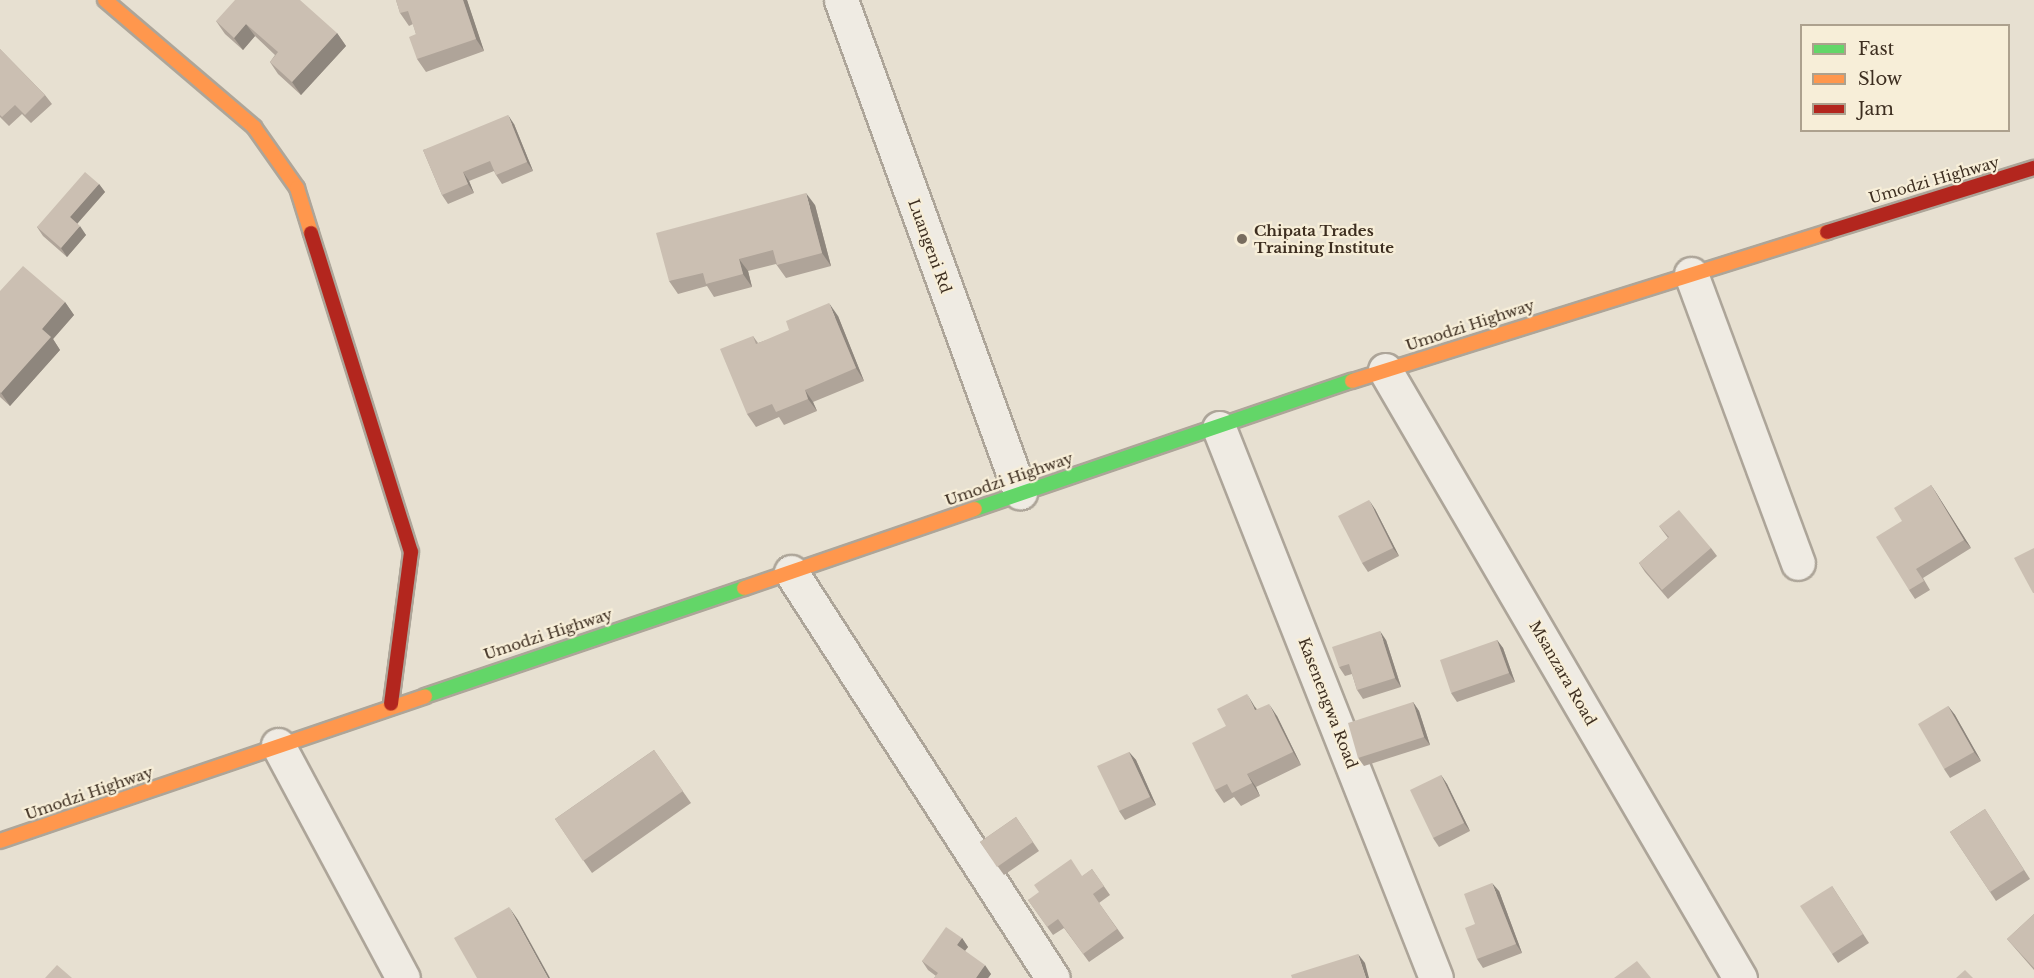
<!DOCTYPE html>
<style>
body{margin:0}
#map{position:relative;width:2034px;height:978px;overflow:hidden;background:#e7e0d1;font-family:"Libre Baskerville",serif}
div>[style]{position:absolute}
.roads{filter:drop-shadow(2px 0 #ada599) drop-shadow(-2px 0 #ada599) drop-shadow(0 2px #ada599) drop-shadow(0 -2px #ada599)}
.street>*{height:33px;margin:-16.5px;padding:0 16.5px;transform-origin:16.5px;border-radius:16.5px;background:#efebe3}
.fast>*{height:14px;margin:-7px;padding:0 7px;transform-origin:7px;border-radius:7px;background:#63d668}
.slow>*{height:14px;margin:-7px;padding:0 7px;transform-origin:7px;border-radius:7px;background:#ff974d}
.jam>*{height:14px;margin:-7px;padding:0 7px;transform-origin:7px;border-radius:7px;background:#b3261e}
.wall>*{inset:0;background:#afa499}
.shaded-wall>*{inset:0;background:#8e867d}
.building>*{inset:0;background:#cbbfb2}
.dots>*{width:16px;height:16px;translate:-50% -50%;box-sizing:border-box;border:3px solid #f7eed8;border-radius:50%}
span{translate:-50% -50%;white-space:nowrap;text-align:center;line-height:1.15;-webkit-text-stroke:4.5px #f7eed8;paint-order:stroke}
.street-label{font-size:15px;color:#3d2e20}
.poi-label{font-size:15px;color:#3d2e20;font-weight:700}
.left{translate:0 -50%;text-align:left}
.legend{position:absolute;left:1800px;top:24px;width:210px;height:108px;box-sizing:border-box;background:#f7eed8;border:2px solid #ada18e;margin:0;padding:8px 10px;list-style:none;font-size:18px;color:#3d2e20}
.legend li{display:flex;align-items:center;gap:12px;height:30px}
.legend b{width:30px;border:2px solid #ada18e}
</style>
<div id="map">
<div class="roads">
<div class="street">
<div style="left:841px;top:0;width:524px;rotate:70.01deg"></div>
<div style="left:1691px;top:274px;width:308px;rotate:69.7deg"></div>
<div style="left:1385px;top:370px;width:704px;rotate:59.72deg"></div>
<div style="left:1219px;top:428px;width:591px;rotate:68.47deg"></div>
<div style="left:791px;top:572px;width:483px;rotate:57.2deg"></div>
<div style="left:278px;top:745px;width:264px;rotate:61.8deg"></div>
</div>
<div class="fast">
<div style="left:975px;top:509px;width:398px;rotate:-18.8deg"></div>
<div style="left:425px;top:696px;width:337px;rotate:-18.7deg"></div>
</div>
<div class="slow">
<div style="left:105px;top:0;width:196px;rotate:40.4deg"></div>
<div style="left:254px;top:127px;width:75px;rotate:54.8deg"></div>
<div style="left:297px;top:188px;width:47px;rotate:72.7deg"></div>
<div style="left:1352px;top:381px;width:498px;rotate:-17.4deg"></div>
<div style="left:744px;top:588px;width:244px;rotate:-18.9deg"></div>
<div style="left:0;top:841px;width:449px;rotate:-18.8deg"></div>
</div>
<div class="jam">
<div style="left:1827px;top:232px;width:217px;rotate:-17.2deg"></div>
<div style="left:311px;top:233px;width:334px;rotate:72.6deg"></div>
<div style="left:411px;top:552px;width:153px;rotate:97.5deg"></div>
</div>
</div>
<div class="wall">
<div style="clip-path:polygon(396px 0,467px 0,484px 51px,426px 72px,417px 59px,416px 34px,413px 24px,409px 26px,400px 13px)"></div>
<div style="clip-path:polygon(216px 21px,337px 33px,346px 46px,301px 95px,278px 74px,270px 62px,275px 55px,255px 36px,243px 50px,225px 34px)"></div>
<div style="clip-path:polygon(0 49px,45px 95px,52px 104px,31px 123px,22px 114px,9px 126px,0 117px)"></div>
<div style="clip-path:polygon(514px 124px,533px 171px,502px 184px,496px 175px,494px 171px,469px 181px,474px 193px,448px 204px,442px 195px,423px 150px)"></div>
<div style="clip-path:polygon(99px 184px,105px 192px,77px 224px,86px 235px,67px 257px,43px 236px,37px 227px)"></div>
<div style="clip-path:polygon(815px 205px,831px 266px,786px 278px,776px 264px,748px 271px,752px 287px,714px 297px,707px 286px,678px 294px,669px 281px)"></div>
<div style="clip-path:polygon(0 291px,65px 302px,74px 315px,53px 339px,60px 350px,10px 406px,0 397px)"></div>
<div style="clip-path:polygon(838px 316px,864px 381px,813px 402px,817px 411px,784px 425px,779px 417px,756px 427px,747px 414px,753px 336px,758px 343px)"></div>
<div style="clip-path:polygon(1931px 485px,1971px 548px,1923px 578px,1930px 590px,1915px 599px,1909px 590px,1902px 521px)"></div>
<div style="clip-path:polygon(1375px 509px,1399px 556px,1368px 572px,1362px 563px)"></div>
<div style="clip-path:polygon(1659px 526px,1711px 548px,1717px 556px,1668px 599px,1645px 572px,1639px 563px,1668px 538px)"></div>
<div style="clip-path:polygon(1386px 640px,1401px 687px,1363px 699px,1357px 690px,1352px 674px,1345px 676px,1339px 667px)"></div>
<div style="clip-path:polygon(1497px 640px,1503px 648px,1515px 682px,1457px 702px,1451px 693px)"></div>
<div style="clip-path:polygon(1413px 702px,1419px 711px,1430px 745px,1364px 766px,1358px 758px)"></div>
<div style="clip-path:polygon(1948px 706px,1955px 715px,1981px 761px,1950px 778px,1944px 769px)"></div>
<div style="clip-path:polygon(1255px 707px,1257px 709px,1277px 716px,1301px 765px,1256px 787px,1260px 796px,1241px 806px,1234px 797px,1224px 803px,1215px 790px,1226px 726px)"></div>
<div style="clip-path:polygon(654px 750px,691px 803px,592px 873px,555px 819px)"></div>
<div style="clip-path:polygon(1129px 752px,1136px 760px,1156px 805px,1125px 820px,1119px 811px)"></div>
<div style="clip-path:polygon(1441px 775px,1447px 784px,1470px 831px,1439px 847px,1433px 838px)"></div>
<div style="clip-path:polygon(1985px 809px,2030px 879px,1996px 901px,1950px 832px)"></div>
<div style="clip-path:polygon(1016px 817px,1039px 851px,1004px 875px,980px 842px)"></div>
<div style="clip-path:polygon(1092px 869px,1110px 895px,1099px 903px,1124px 938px,1089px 962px,1064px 928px,1053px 935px,1028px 900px,1083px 876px)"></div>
<div style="clip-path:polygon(1832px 886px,1869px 943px,1838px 963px,1832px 954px)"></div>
<div style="clip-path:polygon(1499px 891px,1522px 953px,1483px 968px,1477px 959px,1475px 924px)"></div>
<div style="clip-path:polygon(2034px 914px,2034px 970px,2014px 947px,2007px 939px)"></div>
<div style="clip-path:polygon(962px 938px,968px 947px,965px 951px,991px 974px,988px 978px,934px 978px,936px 976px,928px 970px,922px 961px)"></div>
</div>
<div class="shaded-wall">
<div style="clip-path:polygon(463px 0,467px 0,484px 51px,476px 39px)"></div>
<div style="clip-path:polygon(246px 24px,255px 36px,243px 50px,234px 38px)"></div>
<div style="clip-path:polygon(337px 33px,346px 46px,301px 95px,292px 82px)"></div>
<div style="clip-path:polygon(508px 115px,514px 124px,533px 171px,527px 162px)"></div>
<div style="clip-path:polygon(463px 172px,469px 181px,474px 193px,468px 184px)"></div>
<div style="clip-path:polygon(99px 184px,105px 192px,76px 225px,70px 217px)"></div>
<div style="clip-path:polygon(806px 193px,815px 205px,831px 266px,822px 253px)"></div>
<div style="clip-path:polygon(80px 226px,86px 235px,67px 257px,61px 248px)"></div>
<div style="clip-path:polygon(739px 259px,748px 271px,752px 287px,743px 274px)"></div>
<div style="clip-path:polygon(65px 302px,74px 315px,53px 339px,60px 350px,10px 406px,1px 393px,42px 329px)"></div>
<div style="clip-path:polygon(829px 303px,838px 316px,864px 381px,856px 368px)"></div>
<div style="clip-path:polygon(805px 390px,813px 402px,817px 411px,808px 399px)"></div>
<div style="clip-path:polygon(1931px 485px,1937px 494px,1971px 548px,1964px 540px)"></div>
<div style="clip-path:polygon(1369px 500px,1375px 509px,1399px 556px,1393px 548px)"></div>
<div style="clip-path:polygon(1380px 631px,1386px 640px,1401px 687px,1395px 678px)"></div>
<div style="clip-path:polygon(1497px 640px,1503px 648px,1515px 682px,1509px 673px)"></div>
<div style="clip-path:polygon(1247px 694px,1255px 707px,1264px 723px,1255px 710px)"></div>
<div style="clip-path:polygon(1413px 702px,1419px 711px,1430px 745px,1424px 737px)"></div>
<div style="clip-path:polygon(1269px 704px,1277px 716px,1301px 765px,1293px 752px)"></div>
<div style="clip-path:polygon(1948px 706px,1955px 715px,1981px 761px,1974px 752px)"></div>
<div style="clip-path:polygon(1129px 752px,1136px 760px,1156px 805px,1150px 797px)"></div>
<div style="clip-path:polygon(1247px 774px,1256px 787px,1260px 796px,1252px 783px)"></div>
<div style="clip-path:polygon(1441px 775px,1447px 784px,1470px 831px,1464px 823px)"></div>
<div style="clip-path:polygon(1492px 883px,1499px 891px,1522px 953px,1516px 944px)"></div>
<div style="clip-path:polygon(509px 907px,518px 920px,550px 978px,548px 978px)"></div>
<div style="clip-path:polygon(962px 938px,968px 947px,963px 953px,957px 945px)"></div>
<div style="clip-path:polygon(1358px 954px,1365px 963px,1369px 978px,1366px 978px)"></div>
<div style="clip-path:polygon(985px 965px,991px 974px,988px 978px,976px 978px)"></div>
</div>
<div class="building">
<div style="clip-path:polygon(235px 0,300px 0,337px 33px,292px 82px,270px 62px,278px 52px,246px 24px,234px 38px,216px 21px)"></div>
<div style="clip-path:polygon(396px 0,463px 0,476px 39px,417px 59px,409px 37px,416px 34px,408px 11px,400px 13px)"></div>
<div style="clip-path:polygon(0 49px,45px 95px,25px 115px,15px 105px,2px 117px,0 115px)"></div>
<div style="clip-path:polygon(508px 115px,527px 162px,496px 175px,490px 161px,463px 172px,468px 184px,442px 195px,423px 150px)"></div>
<div style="clip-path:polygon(85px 172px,99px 184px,70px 217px,80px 226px,61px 248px,37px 227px)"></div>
<div style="clip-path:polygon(806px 193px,822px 253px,777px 265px,773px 250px,739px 259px,743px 274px,706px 284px,703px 273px,669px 281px,656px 233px)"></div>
<div style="clip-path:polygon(23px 266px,65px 302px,42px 329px,51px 337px,1px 393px,0 392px,0 291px)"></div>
<div style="clip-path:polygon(829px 303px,856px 368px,805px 390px,808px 399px,776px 412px,772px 404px,747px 414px,720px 349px,753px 336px,756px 344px,789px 330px,786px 321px)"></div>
<div style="clip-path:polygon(1931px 485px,1964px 540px,1916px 569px,1924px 581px,1909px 590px,1876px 537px,1902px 521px,1894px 508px)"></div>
<div style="clip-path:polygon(1369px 500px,1393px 548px,1362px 563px,1338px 516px)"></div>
<div style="clip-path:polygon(1679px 510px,1711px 548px,1662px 590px,1639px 563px,1669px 537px,1659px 526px)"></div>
<div style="clip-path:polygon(2034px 548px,2034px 593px,2033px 593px,2014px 558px)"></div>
<div style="clip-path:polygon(1380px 631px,1395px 678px,1357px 690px,1349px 664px,1339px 667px,1332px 647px)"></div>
<div style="clip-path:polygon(1497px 640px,1509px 673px,1451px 693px,1440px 660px)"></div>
<div style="clip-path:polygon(1247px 694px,1255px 710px,1269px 704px,1293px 752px,1247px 774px,1252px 783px,1232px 793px,1227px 784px,1215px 790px,1192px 743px,1226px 726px,1217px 709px)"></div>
<div style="clip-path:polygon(1413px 702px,1424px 737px,1358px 758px,1348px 723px)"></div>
<div style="clip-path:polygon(1948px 706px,1974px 752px,1944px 769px,1918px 724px)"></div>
<div style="clip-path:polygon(654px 750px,683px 791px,583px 861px,555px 819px)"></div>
<div style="clip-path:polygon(1129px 752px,1150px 797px,1119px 811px,1097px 766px)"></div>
<div style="clip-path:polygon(1441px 775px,1464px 823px,1433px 838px,1410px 790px)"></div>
<div style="clip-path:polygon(1985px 809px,2024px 870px,1990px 892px,1950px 832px)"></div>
<div style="clip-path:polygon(1016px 817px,1033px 842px,997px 867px,980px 842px)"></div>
<div style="clip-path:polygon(1071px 859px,1082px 876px,1092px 869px,1104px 886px,1093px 894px,1117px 929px,1083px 954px,1058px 919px,1047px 927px,1028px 900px,1039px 892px,1034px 885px)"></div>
<div style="clip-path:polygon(1492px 883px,1516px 944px,1477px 959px,1465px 928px,1475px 924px,1464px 894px)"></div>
<div style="clip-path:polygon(1832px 886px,1863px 934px,1832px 954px,1800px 906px)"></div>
<div style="clip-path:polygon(509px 907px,548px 978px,477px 978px,454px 938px)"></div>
<div style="clip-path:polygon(2034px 914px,2034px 968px,2007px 939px)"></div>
<div style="clip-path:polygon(946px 927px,962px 938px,957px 945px,985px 965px,976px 978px,934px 978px,938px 973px,922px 961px)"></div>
<div style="clip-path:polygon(1358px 954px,1366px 978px,1292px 978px,1291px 975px)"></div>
<div style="clip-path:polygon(1637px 961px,1651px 978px,1614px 978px)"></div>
<div style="clip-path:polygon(57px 965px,72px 978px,45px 978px)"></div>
<div style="clip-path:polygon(1965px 970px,1973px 978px,1956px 978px)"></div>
</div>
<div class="dots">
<div style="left:1242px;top:239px;background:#786c5e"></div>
</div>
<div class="street-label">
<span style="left:1934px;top:180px;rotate:-16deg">Umodzi Highway</span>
<span style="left:930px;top:246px;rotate:70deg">Luangeni Rd</span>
<span style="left:1470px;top:325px;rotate:-18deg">Umodzi Highway</span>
<span style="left:1009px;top:479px;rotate:-19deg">Umodzi Highway</span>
<span style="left:548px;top:634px;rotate:-18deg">Umodzi Highway</span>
<span style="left:1563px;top:673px;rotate:60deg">Msanzara Road</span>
<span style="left:1328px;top:703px;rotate:69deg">Kasenengwa Road</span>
<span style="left:89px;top:793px;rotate:-19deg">Umodzi Highway</span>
</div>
<div class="poi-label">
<span class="left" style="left:1254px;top:239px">Chipata Trades<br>Training Institute</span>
</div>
<ul class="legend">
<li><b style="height:8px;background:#63d668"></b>Fast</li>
<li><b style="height:8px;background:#ff974d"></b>Slow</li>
<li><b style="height:8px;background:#b3261e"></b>Jam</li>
</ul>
</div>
